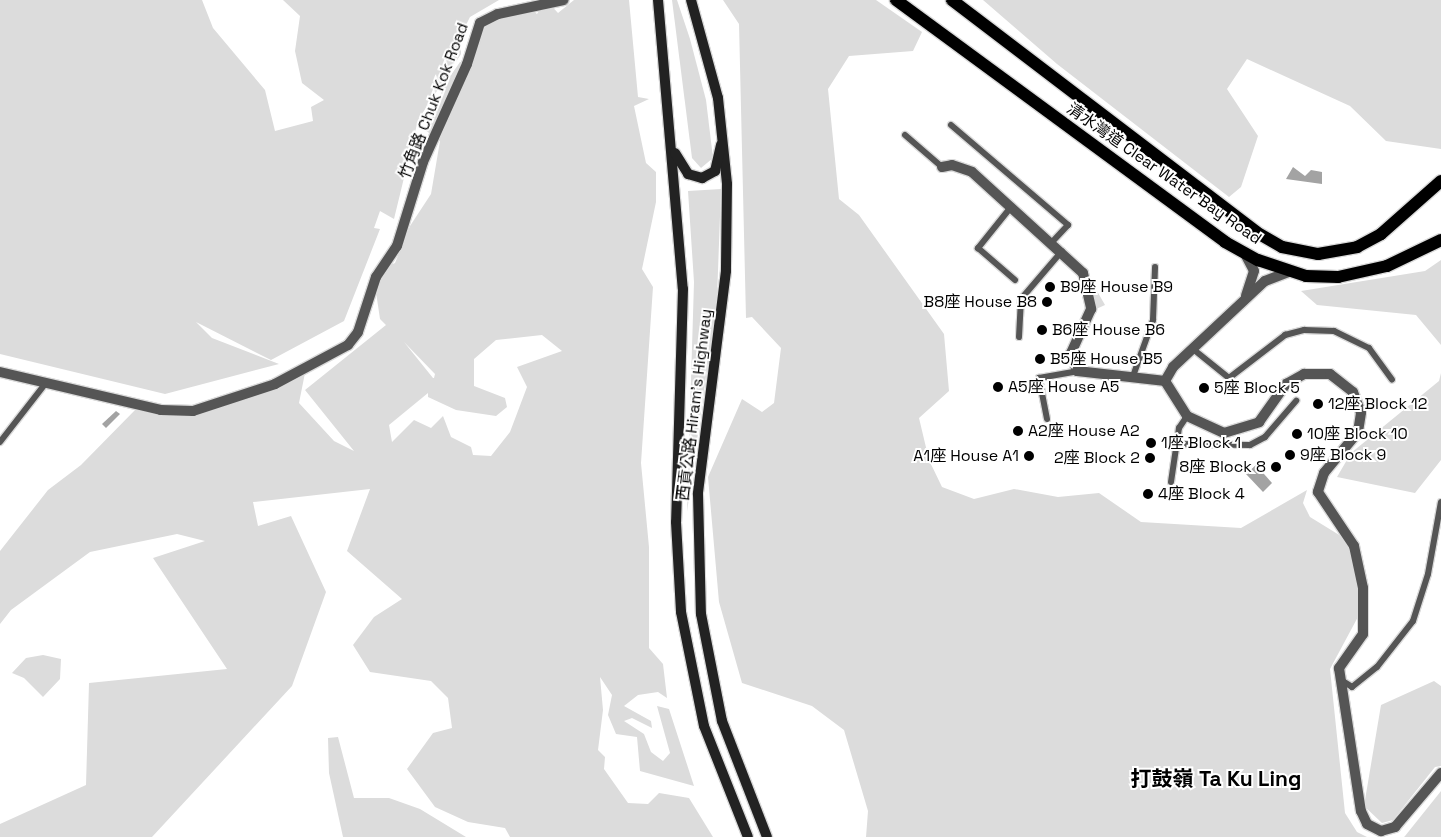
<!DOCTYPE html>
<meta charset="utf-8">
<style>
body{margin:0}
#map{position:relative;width:1441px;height:837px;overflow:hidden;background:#fff;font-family:"Space Grotesk","Noto Sans TC",sans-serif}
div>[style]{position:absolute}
.green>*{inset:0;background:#dcdcdc}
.water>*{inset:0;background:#a3a3a3}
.roads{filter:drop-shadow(1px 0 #dbdbdb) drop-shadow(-1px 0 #dbdbdb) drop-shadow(0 1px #dbdbdb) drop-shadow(0 -1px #dbdbdb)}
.lane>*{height:6px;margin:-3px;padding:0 3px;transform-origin:3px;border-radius:3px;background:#555}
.street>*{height:10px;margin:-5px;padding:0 5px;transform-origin:5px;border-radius:5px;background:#555}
.secondary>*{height:10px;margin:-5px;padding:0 5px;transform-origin:5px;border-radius:5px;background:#222}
.primary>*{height:12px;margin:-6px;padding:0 6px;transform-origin:6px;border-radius:6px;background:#000}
.dots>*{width:14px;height:14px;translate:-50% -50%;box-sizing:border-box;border:2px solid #fff;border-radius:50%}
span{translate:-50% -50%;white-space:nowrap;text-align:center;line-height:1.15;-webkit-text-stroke:4px #fff;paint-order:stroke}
.street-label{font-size:16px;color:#000}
.poi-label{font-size:16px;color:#000}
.left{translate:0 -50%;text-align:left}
.right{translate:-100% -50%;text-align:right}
.district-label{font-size:21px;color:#000;font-weight:700}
</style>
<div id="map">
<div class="green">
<div style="clip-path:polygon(0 0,202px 0,213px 28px,265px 90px,275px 131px,313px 121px,311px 107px,324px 100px,302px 83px,295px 51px,300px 16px,283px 0,499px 0,470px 17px,461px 35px,461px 54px,418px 120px,394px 219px,380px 211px,374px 228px,380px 229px,344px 321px,271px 360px,196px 322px,212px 338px,279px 364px,165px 394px,0 354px)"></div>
<div style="clip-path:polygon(evenodd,546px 0,558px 13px,574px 0,629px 0,638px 97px,649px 99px,634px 106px,646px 163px,656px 172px,656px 202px,642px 269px,653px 287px,641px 463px,649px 547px,649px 648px,663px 664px,667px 698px,658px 692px,638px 695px,624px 706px,651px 721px,652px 728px,632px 718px,624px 721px,644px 734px,651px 752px,663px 761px,670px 753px,657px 706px,669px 709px,694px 786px,640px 771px,637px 737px,616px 734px,608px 715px,612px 695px,600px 677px,603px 710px,598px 750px,605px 757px,604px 769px,628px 803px,648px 804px,659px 793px,689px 798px,713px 837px,510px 837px,505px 828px,468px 822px,435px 807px,407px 769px,433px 733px,452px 728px,448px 698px,431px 681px,370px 672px,353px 645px,374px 617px,402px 599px,347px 551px,370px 489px,253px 502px,258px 526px,291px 516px,326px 592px,292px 686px,152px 837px,0 837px,0 824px,86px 785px,89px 683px,227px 669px,153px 558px,205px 541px,177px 534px,90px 552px,11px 610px,0 624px,0 551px,48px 490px,81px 465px,136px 409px,220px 406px,305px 373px,299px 403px,334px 441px,354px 451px,305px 390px,386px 325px,380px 319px,373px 272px,395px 263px,410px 226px,431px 194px,440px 141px,425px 130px,440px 104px,442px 88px,460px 62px,465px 62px,493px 10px,524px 4px,537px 14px,546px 0,542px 335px,562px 351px,517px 367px,527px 387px,510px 432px,491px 456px,473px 455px,471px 447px,451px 437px,443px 416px,431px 428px,414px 420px,392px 442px,389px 425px,428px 393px,428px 397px,456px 410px,496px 416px,507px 407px,505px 398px,474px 386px,474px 359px,496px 340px,542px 335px,546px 0,404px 342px,435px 374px,434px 378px,433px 378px,404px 342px)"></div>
<div style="clip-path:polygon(672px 0,677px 0,690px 39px,706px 100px,713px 158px,701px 168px,692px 158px)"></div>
<div style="clip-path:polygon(723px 0,876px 0,922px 32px,913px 51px,849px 56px,828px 89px,839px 199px,859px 215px,944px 334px,949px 391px,919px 418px,929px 460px,942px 487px,974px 499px,1014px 489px,1058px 497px,1099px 493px,1141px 522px,1241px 528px,1307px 490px,1303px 503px,1310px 517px,1349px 541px,1357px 558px,1359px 615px,1330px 669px,1345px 813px,1357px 832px,1367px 837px,866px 837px,868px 811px,844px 730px,812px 706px,742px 683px,719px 602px,708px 477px,742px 399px,762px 412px,774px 403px,781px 348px,752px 317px,746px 318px,739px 24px)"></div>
<div style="clip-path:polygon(983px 0,1441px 0,1441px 149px,1386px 141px,1350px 106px,1247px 59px,1227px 89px,1258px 136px,1241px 187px,1229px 197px,1057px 64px)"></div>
<div style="clip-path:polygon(721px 189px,717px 298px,687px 512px,694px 282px,688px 191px)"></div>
<div style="clip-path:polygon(1441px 260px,1441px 345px,1416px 315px,1317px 305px,1301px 291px,1425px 271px)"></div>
<div style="clip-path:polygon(1097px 291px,1105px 305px,1094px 310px,1085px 300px)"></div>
<div style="clip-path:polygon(1441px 373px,1441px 460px,1415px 493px,1337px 477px,1351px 453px,1439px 381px)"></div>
<div style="clip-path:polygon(43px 655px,61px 659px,60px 679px,43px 697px,24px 678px,12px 673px,26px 658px)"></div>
<div style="clip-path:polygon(1434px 681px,1441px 686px,1441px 766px,1435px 767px,1393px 820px,1382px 823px,1364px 806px,1381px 705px)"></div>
<div style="clip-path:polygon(338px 737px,354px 798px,389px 798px,420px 809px,466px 837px,343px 837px,329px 773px,328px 738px)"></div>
<div style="clip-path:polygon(1441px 791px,1441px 837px,1404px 837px,1405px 836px)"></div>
</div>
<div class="water">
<div style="clip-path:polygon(1293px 167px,1305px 176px,1311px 170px,1322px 172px,1322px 184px,1286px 179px)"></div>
<div style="clip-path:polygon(116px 411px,120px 414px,106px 428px,102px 424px)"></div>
<div style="clip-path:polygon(1256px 465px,1272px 483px,1263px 492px,1246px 474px)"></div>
</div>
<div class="roads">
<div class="lane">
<div style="left:951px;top:125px;width:154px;rotate:40.5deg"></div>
<div style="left:1068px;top:225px;width:23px;rotate:133deg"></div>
<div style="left:905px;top:135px;width:49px;rotate:40.9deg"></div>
<div style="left:1011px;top:207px;width:53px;rotate:128.8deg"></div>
<div style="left:978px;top:248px;width:49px;rotate:40.9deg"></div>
<div style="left:1019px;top:337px;width:38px;rotate:-87deg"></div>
<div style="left:1021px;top:299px;width:63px;rotate:-49.5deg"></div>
<div style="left:1193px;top:349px;width:46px;rotate:38.9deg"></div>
<div style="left:1229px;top:378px;width:71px;rotate:-37.5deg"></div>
<div style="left:1285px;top:335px;width:20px;rotate:-15deg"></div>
<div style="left:1304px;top:330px;width:30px;rotate:2deg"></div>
<div style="left:1334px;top:331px;width:39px;rotate:26deg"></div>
<div style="left:1369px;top:348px;width:39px;rotate:54deg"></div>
<div style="left:1132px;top:379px;width:63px;rotate:-70.4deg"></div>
<div style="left:1153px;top:320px;width:53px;rotate:-87.8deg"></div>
<div style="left:1047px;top:419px;width:42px;rotate:-101deg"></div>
<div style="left:1039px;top:378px;width:39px;rotate:-10deg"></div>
<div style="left:0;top:442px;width:73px;rotate:-52.2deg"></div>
<div style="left:1175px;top:444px;width:75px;rotate:0.8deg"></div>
<div style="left:1250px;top:445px;width:17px;rotate:-28deg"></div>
<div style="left:1265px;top:437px;width:48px;rotate:-49.3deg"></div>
<div style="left:1171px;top:482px;width:55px;rotate:-81.6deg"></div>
<div style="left:1179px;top:428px;width:14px;rotate:-56deg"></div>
<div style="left:1341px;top:680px;width:13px;rotate:32deg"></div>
<div style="left:1352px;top:687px;width:32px;rotate:-39deg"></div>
<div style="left:1377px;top:667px;width:58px;rotate:-52deg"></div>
<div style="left:1413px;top:621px;width:49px;rotate:-72.3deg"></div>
<div style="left:1428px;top:574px;width:73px;rotate:-79.8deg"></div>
</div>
<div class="street">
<div style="left:942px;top:167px;width:10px;rotate:-11deg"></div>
<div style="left:952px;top:165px;width:21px;rotate:19deg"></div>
<div style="left:972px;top:172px;width:150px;rotate:42.3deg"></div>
<div style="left:1083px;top:273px;width:37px;rotate:77deg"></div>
<div style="left:1091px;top:309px;width:48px;rotate:114.4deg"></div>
<div style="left:1071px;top:353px;width:19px;rotate:72deg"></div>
<div style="left:1077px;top:371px;width:89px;rotate:6.5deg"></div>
<div style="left:1245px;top:254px;width:19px;rotate:62deg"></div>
<div style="left:1254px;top:271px;width:26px;rotate:108deg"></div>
<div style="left:0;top:372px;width:165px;rotate:13.3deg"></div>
<div style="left:161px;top:410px;width:32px;rotate:2deg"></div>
<div style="left:193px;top:411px;width:86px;rotate:-18.2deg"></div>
<div style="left:275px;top:384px;width:83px;rotate:-28.1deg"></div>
<div style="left:348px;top:345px;width:16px;rotate:-52deg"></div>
<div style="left:358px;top:332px;width:58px;rotate:-71.9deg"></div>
<div style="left:376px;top:277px;width:37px;rotate:-56deg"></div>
<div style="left:397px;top:246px;width:88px;rotate:-72.8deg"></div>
<div style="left:423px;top:162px;width:107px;rotate:-65.8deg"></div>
<div style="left:467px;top:64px;width:43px;rotate:-72.4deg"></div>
<div style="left:480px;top:23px;width:20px;rotate:-27deg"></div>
<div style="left:498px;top:14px;width:67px;rotate:-12deg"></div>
<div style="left:1165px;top:381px;width:41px;rotate:57.8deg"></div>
<div style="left:1187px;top:416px;width:41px;rotate:24.7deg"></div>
<div style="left:1224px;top:433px;width:37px;rotate:-17deg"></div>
<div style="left:1259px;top:422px;width:47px;rotate:-54.6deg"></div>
<div style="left:1286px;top:384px;width:21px;rotate:-29deg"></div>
<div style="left:1304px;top:374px;width:26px"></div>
<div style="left:1330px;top:374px;width:29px;rotate:38deg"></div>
<div style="left:1353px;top:392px;width:22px;rotate:69deg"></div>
<div style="left:1361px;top:413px;width:19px;rotate:99deg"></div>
<div style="left:1358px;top:432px;width:53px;rotate:129.7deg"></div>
<div style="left:1324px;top:473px;width:20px;rotate:108deg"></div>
<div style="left:1318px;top:492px;width:65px;rotate:56.3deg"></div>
<div style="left:1354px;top:546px;width:43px;rotate:77.9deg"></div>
<div style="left:1363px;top:588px;width:46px;rotate:90deg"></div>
<div style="left:1363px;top:634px;width:42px;rotate:125.2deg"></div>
<div style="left:1339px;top:668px;width:145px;rotate:81.3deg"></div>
<div style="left:1361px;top:811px;width:14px;rotate:65deg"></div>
<div style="left:1367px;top:824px;width:16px;rotate:27deg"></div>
<div style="left:1381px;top:831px;width:15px;rotate:-16deg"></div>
<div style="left:1395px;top:827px;width:71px;rotate:-49.6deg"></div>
<div style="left:1165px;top:381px;width:16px;rotate:-60deg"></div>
<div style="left:1173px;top:367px;width:126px;rotate:-43.1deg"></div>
<div style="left:1265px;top:281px;width:25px;rotate:-21deg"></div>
</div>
<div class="secondary">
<div style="left:658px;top:0;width:290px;rotate:85.1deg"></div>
<div style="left:683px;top:289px;width:233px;rotate:91.7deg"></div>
<div style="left:676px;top:522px;width:90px;rotate:86.8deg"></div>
<div style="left:681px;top:612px;width:116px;rotate:78.6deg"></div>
<div style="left:704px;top:726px;width:119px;rotate:68.4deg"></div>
<div style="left:691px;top:0;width:102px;rotate:74.6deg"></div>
<div style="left:718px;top:98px;width:86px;rotate:84deg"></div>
<div style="left:727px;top:184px;width:87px;rotate:90.7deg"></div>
<div style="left:726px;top:271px;width:225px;rotate:97.2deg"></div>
<div style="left:698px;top:494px;width:120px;rotate:88.6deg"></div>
<div style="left:701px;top:614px;width:109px;rotate:78.9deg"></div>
<div style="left:722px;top:721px;width:124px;rotate:68.8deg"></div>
<div style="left:675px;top:153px;width:25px;rotate:58deg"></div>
<div style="left:688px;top:174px;width:15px;rotate:16deg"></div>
<div style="left:702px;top:178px;width:15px;rotate:-28deg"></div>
<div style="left:715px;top:171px;width:27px;rotate:-77deg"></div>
</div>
<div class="primary">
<div style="left:896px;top:0;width:408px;rotate:36.3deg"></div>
<div style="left:1225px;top:242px;width:38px;rotate:29deg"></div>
<div style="left:1258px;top:260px;width:51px;rotate:18.4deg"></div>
<div style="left:1306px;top:276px;width:32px;rotate:2deg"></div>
<div style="left:1338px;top:277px;width:50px;rotate:-12.7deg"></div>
<div style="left:1387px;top:266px;width:60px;rotate:-25.7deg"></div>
<div style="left:952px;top:0;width:382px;rotate:37.3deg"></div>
<div style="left:1256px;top:232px;width:30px;rotate:30deg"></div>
<div style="left:1282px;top:247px;width:37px;rotate:11deg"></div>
<div style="left:1318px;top:254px;width:40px;rotate:-10deg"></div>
<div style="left:1357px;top:247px;width:27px;rotate:-28deg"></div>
<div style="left:1381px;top:234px;width:80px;rotate:-41.5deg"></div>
</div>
</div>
<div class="dots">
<div style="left:1050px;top:287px;background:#000"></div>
<div style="left:1047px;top:302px;background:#000"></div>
<div style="left:1042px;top:330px;background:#000"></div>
<div style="left:1040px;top:359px;background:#000"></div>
<div style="left:998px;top:387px;background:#000"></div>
<div style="left:1204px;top:388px;background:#000"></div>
<div style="left:1318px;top:404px;background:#000"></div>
<div style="left:1018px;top:431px;background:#000"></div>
<div style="left:1297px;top:434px;background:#000"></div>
<div style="left:1151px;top:443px;background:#000"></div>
<div style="left:1290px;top:455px;background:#000"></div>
<div style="left:1029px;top:456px;background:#000"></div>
<div style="left:1150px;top:458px;background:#000"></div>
<div style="left:1276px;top:467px;background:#000"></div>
<div style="left:1148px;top:494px;background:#000"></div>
</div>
<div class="street-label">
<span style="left:434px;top:101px;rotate:-69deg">竹角路 Chuk Kok Road</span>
<span style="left:1164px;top:174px;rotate:35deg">清水灣道 Clear Water Bay Road</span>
<span style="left:695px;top:405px;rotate:-83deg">西貢公路 Hiram's Highway</span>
</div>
<div class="poi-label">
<span class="left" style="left:1060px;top:287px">B9座 House B9</span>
<span class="right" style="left:1037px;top:302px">B8座 House B8</span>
<span class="left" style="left:1052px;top:330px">B6座 House B6</span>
<span class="left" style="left:1050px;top:359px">B5座 House B5</span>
<span class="left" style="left:1008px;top:387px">A5座 House A5</span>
<span class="left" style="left:1214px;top:388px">5座 Block 5</span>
<span class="left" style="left:1328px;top:404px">12座 Block 12</span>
<span class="left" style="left:1028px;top:431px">A2座 House A2</span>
<span class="left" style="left:1307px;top:434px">10座 Block 10</span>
<span class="left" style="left:1161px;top:443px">1座 Block 1</span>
<span class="left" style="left:1300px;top:455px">9座 Block 9</span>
<span class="right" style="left:1019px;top:456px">A1座 House A1</span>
<span class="right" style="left:1140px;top:458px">2座 Block 2</span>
<span class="right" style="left:1266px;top:467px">8座 Block 8</span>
<span class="left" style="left:1158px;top:494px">4座 Block 4</span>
</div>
<div class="district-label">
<span style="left:1216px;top:779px">打鼓嶺 Ta Ku Ling</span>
</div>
</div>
